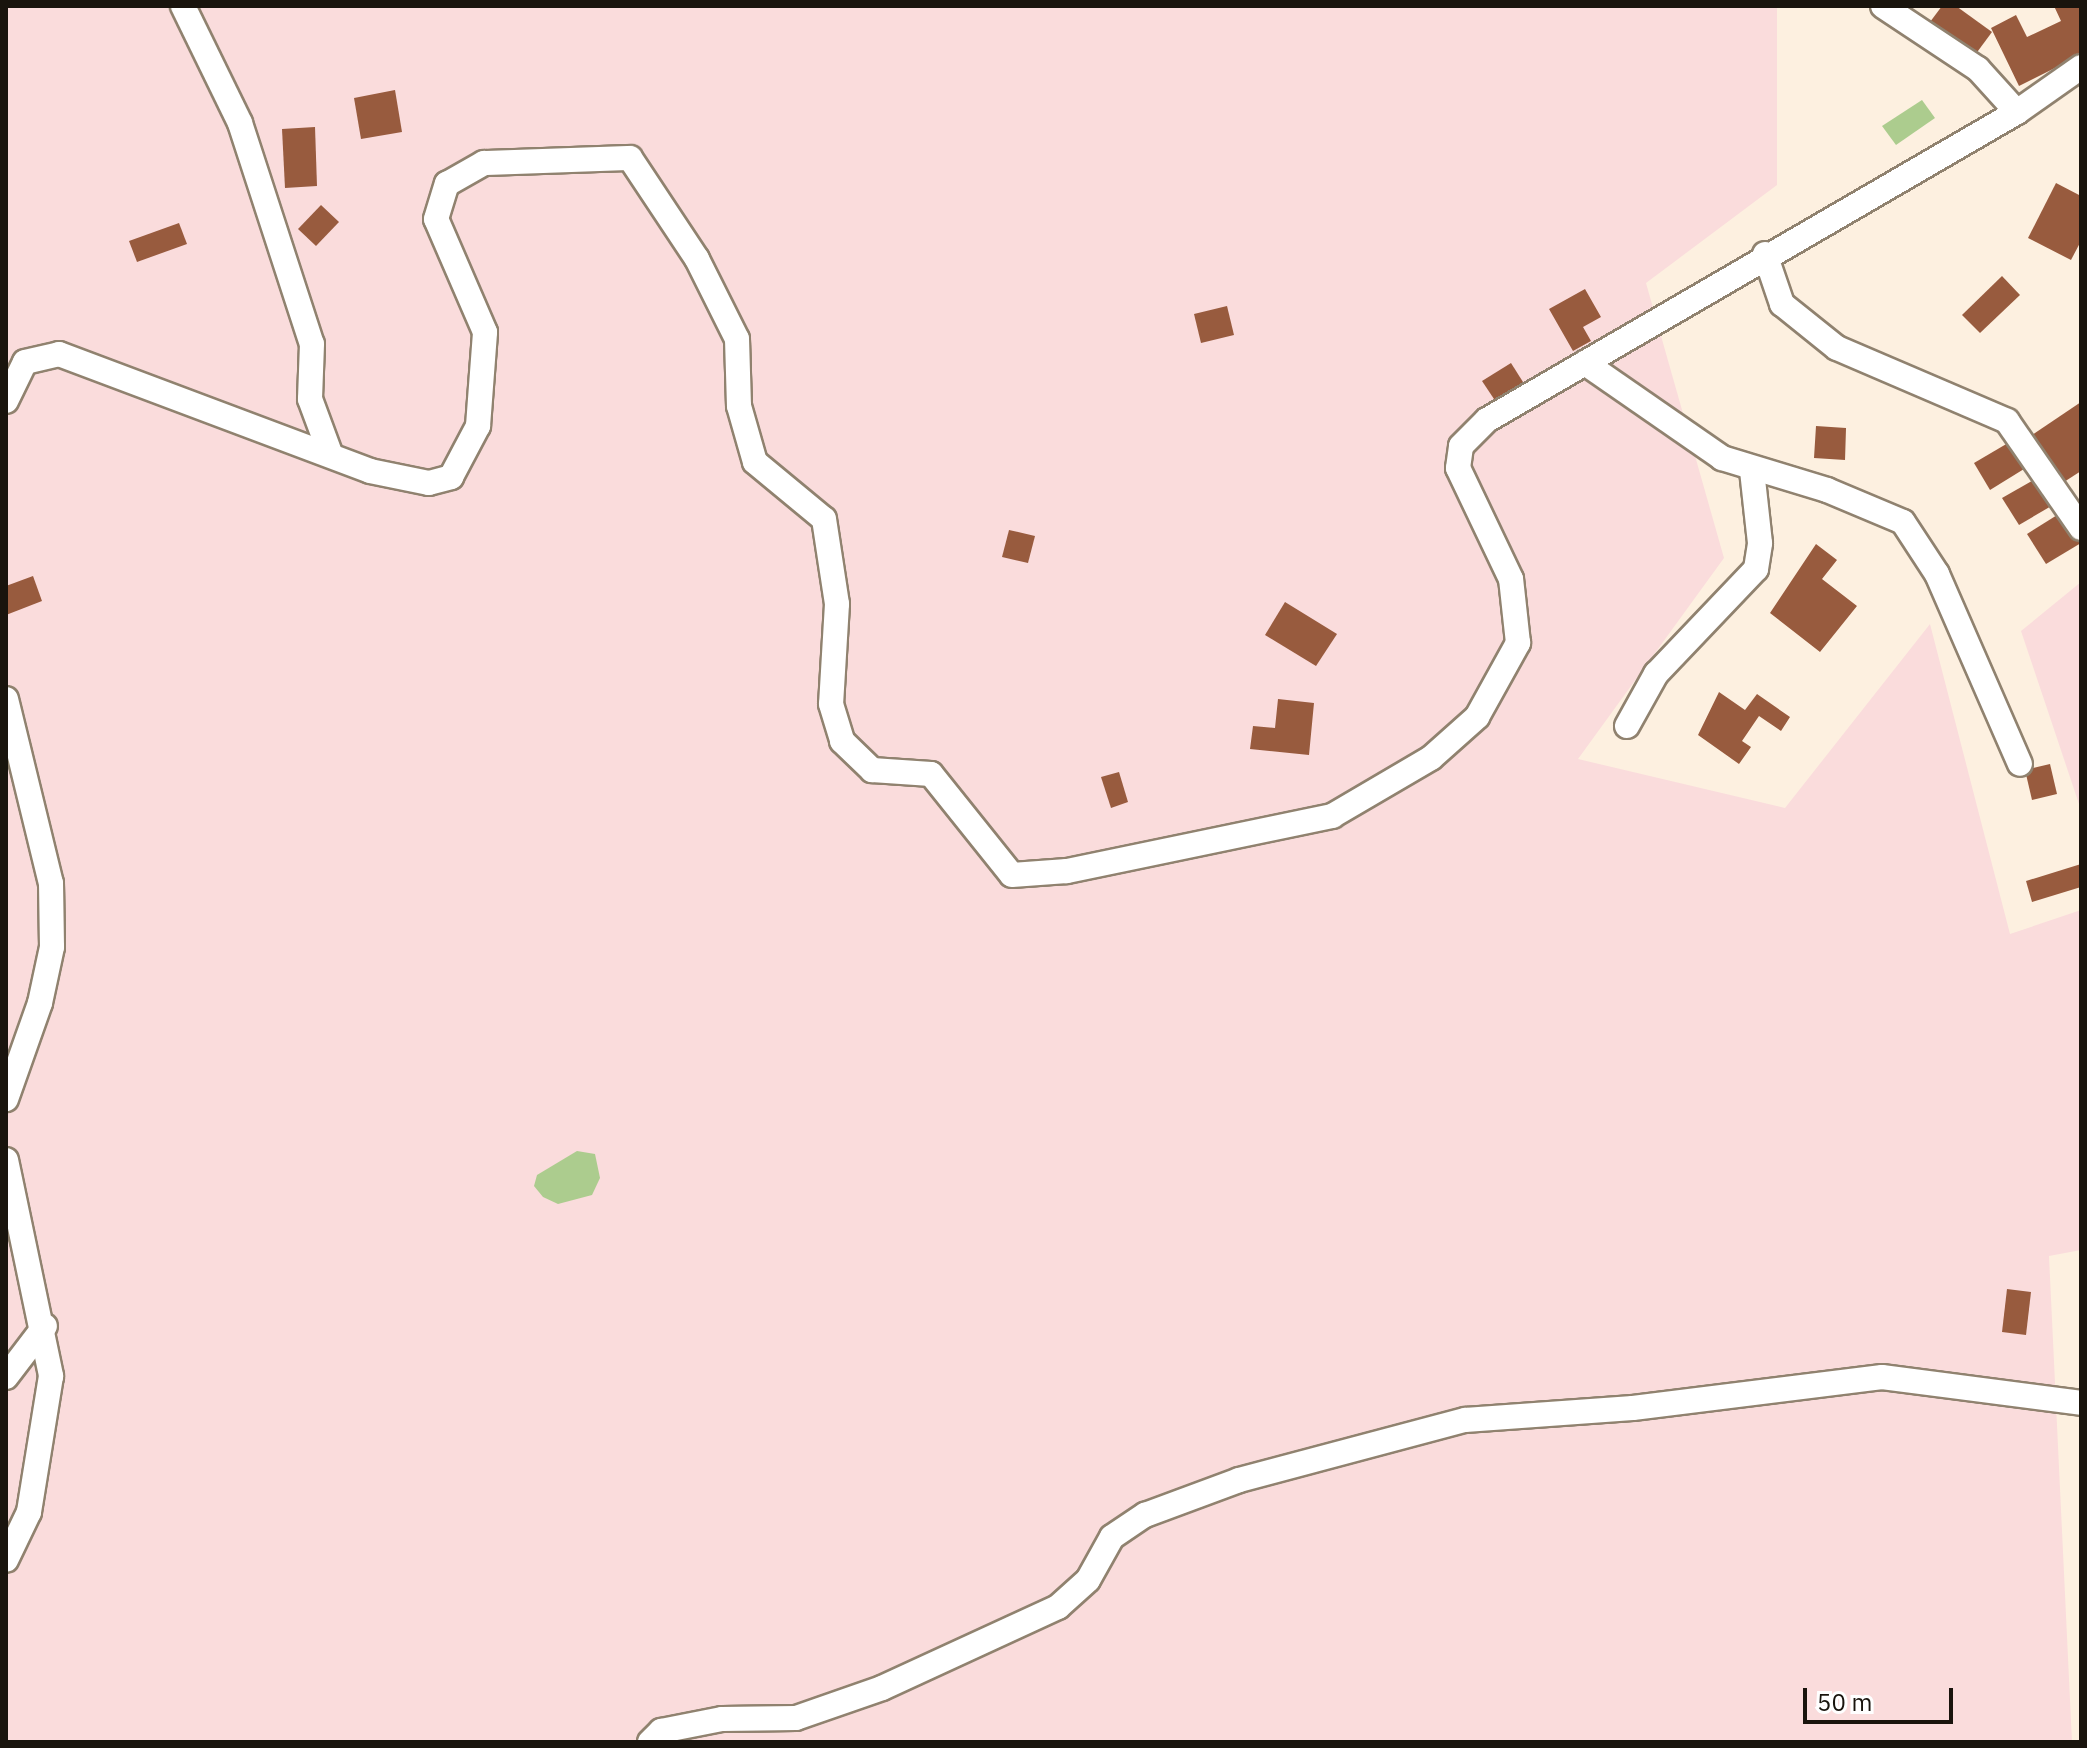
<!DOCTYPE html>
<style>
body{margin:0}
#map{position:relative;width:2087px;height:1748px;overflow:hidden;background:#fdf0e0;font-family:"IBM Plex Sans",sans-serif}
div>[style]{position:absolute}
.green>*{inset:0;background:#fadcdc}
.water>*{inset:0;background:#accc8e}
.building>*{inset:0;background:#985b3e}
.roads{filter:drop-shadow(2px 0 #90826f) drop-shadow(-2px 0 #90826f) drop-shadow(0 2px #90826f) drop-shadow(0 -2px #90826f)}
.minor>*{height:24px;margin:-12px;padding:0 12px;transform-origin:12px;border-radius:12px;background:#fff}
span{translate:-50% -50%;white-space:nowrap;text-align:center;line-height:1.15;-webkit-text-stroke:6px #fff;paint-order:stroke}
.frame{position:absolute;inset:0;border:8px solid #19140d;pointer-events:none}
.scale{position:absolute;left:1803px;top:1688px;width:150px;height:36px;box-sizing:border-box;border:4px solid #19140d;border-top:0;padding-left:10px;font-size:24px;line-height:28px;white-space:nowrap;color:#19140d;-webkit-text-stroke:6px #fff;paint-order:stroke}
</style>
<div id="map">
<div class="green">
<div style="clip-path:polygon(6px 6px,1777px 6px,1777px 185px,1646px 283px,1724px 558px,1578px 759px,1785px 808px,1930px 624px,2010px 934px,2081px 910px,2081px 1250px,2049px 1256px,2072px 1742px,6px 1742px)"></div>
<div style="clip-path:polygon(2081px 582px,2081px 810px,2021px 631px)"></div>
</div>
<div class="water">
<div style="clip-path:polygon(1922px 100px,1935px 118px,1896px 145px,1882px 126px)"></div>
<div style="clip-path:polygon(577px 1151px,595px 1154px,600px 1178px,592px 1195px,558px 1204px,543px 1197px,534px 1186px,537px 1175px)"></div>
</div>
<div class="building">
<div style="clip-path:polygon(1942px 6px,1956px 6px,1992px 32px,1975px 55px,1930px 22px)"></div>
<div style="clip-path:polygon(2054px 6px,2080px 6px,2081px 55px,2019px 86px,1991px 28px,2016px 15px,2027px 37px,2061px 21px)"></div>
<div style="clip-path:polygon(395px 90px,402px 132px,361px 139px,354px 98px)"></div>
<div style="clip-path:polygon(315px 127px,317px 186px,285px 188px,282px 129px)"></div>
<div style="clip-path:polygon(2056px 183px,2081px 196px,2081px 241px,2071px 260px,2028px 238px)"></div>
<div style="clip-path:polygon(321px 205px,339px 222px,316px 246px,298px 229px)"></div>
<div style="clip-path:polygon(179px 223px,187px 244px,137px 262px,129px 241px)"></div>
<div style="clip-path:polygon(2002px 276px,2020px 295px,1980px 333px,1962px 315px)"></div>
<div style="clip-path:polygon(1585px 289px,1601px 317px,1583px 327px,1591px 341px,1573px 351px,1549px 309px)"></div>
<div style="clip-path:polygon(1227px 306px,1234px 335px,1201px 343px,1194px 314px)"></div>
<div style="clip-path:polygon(1511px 363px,1528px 390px,1500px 408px,1482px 381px)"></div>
<div style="clip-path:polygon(2081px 402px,2081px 471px,2064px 482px,2032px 435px)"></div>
<div style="clip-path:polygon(1816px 426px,1846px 428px,1845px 460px,1814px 458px)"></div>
<div style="clip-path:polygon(2008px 443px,2024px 469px,1990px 490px,1974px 463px)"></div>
<div style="clip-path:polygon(2037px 478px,2053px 505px,2019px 525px,2002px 498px)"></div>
<div style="clip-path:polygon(2062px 512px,2081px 543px,2046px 564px,2027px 534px)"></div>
<div style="clip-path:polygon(1009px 530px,1035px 536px,1028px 563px,1002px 557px)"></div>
<div style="clip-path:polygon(1816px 544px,1837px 560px,1822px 579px,1857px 606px,1820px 652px,1770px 613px)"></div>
<div style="clip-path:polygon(33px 576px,42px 601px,6px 615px,6px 586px)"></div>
<div style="clip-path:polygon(1285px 602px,1337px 634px,1316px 666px,1265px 635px)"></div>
<div style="clip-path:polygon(1719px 692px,1745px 710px,1757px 694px,1790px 717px,1781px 731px,1759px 716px,1742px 741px,1751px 747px,1739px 764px,1698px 735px)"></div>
<div style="clip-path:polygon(1278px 699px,1314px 703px,1309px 755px,1250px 749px,1253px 726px,1275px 728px)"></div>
<div style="clip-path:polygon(2050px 764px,2057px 794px,2032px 800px,2025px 770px)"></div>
<div style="clip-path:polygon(1119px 772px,1128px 802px,1111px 808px,1101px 777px)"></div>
<div style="clip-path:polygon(2081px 864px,2081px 887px,2032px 902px,2026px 881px)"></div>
<div style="clip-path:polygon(2007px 1289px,2031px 1292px,2026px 1335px,2002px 1332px)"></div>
</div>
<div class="roads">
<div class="minor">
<div style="left:183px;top:6px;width:130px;rotate:64deg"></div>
<div style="left:240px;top:123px;width:232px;rotate:72deg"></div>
<div style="left:312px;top:344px;width:55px;rotate:92.1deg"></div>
<div style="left:310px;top:399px;width:58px;rotate:69.7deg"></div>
<div style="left:1883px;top:6px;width:114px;rotate:33.6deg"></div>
<div style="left:1978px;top:69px;width:58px;rotate:47.8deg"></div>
<div style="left:1765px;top:254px;width:53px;rotate:71.2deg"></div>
<div style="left:1782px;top:304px;width:70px;rotate:38.7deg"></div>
<div style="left:1837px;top:348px;width:185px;rotate:23.2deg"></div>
<div style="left:2007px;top:421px;width:130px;rotate:55.3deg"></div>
<div style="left:1585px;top:363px;width:167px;rotate:34.7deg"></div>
<div style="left:1722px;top:458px;width:110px;rotate:16.9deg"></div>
<div style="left:1827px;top:490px;width:82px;rotate:22.8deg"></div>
<div style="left:1903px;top:522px;width:62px;rotate:56.8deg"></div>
<div style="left:1937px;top:574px;width:207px;rotate:66.4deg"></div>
<div style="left:6px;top:401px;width:43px;rotate:-64deg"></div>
<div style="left:25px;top:362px;width:35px;rotate:-13deg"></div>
<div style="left:59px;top:354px;width:332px;rotate:20.6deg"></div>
<div style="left:370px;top:471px;width:60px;rotate:11.5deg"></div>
<div style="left:429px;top:483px;width:23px;rotate:-15deg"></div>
<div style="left:451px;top:477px;width:58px;rotate:-62.1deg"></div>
<div style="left:478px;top:426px;width:94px;rotate:-85.7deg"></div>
<div style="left:485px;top:332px;width:123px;rotate:-113.4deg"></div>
<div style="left:436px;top:219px;width:37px;rotate:-73deg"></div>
<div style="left:447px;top:184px;width:43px;rotate:-29.6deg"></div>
<div style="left:484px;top:163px;width:146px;rotate:-2deg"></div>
<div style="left:630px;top:158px;width:121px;rotate:56.4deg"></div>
<div style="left:697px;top:259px;width:89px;rotate:63.4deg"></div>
<div style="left:737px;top:339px;width:67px;rotate:88.3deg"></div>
<div style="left:739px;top:406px;width:58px;rotate:74.1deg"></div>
<div style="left:755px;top:462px;width:89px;rotate:39.6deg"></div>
<div style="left:824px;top:519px;width:86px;rotate:81.3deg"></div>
<div style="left:837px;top:604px;width:100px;rotate:93.4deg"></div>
<div style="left:831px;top:704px;width:39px;rotate:73deg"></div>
<div style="left:842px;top:741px;width:42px;rotate:44deg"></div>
<div style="left:872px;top:770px;width:59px;rotate:3.9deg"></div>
<div style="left:931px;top:774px;width:129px;rotate:51.3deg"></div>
<div style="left:1012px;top:875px;width:55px;rotate:-4.2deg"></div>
<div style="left:1067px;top:871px;width:271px;rotate:-11.7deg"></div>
<div style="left:1332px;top:816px;width:115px;rotate:-30.4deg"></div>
<div style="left:1431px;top:758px;width:62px;rotate:-41.7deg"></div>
<div style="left:1477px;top:717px;width:85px;rotate:-61deg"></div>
<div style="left:1518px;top:643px;width:64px;rotate:-96.2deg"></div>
<div style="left:1511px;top:579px;width:123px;rotate:-115.5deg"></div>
<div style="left:1458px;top:468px;width:22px;rotate:-82deg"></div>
<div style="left:1461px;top:446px;width:37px;rotate:-45deg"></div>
<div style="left:1487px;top:420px;width:613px;rotate:-30.16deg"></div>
<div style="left:2017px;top:112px;width:78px;rotate:-35.1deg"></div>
<div style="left:6px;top:699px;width:189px;rotate:76.3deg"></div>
<div style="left:51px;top:883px;width:64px;rotate:89.1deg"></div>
<div style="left:52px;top:947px;width:57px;rotate:102.1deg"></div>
<div style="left:40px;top:1003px;width:102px;rotate:109.5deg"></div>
<div style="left:1627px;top:726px;width:60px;rotate:-60.9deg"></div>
<div style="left:1656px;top:674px;width:145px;rotate:-46.4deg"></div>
<div style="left:1756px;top:569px;width:26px;rotate:-81deg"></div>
<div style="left:1760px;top:543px;width:73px;rotate:-96.3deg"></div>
<div style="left:6px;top:1160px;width:221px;rotate:78.2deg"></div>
<div style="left:51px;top:1376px;width:138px;rotate:99.2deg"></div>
<div style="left:29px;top:1512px;width:53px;rotate:115.6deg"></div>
<div style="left:6px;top:1377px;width:64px;rotate:-52.6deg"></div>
<div style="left:650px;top:1742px;width:16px;rotate:-45deg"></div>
<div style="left:661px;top:1731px;width:62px;rotate:-11.1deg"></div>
<div style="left:722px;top:1719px;width:74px;rotate:-0.8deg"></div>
<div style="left:796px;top:1718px;width:91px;rotate:-19.2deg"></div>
<div style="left:882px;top:1688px;width:194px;rotate:-24.7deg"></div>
<div style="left:1058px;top:1607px;width:40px;rotate:-42deg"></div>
<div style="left:1088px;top:1580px;width:49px;rotate:-60.8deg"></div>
<div style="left:1112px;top:1537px;width:40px;rotate:-34deg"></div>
<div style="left:1145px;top:1515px;width:100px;rotate:-20.4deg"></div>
<div style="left:1239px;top:1480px;width:234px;rotate:-14.9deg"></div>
<div style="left:1465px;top:1420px;width:168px;rotate:-4.1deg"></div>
<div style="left:1633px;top:1408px;width:251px;rotate:-7.1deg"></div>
<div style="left:1882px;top:1377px;width:201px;rotate:7.4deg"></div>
</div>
</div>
<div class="frame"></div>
<div class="scale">50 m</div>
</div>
